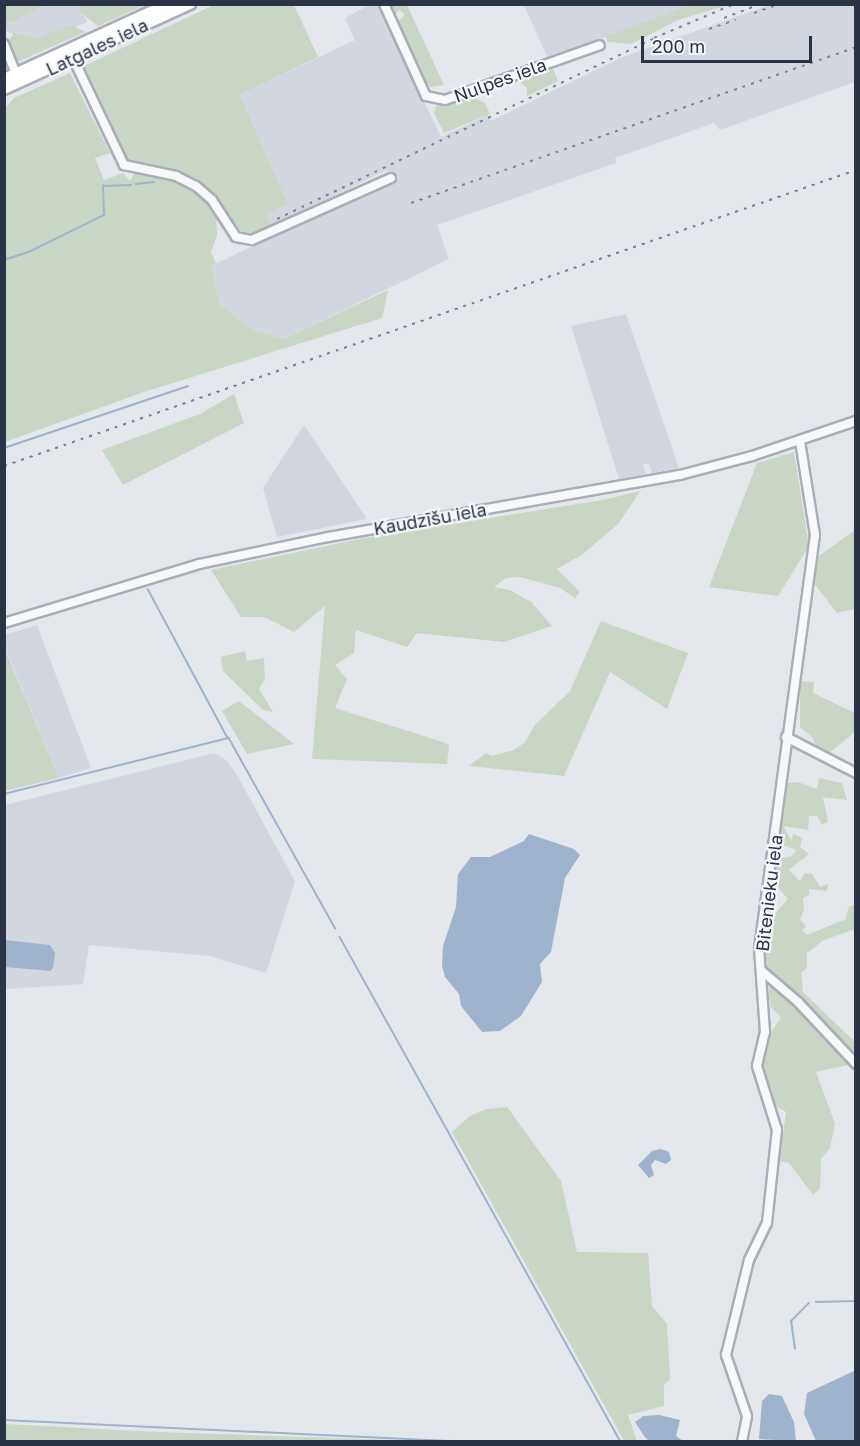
<!DOCTYPE html>
<meta charset="utf-8">
<style>
body{margin:0}
#map{position:relative;width:860px;height:1446px;overflow:hidden;background:#e4e7ec;font-family:"Golos Text",sans-serif}
div>[style]{position:absolute}
.built>*{inset:0;background:#d2d6de}
.green>*{inset:0;background:#c9d6c5}
.water>*{inset:0;background:#9fb4cc}
.stream>*{height:1.5px;margin:-0.75px;padding:0 0.75px;transform-origin:0.75px;border-radius:0.75px;background:#9fb4cc}
.roads{filter:drop-shadow(2px 0 #a9aeb7) drop-shadow(-2px 0 #a9aeb7) drop-shadow(0 2px #a9aeb7) drop-shadow(0 -2px #a9aeb7)}
.minor>*{height:8px;margin:-4px;padding:0 4px;transform-origin:4px;border-radius:4px;background:#f7f8fa}
.highway>*{height:10px;margin:-5px;padding:0 5px;transform-origin:5px;border-radius:5px;background:#fff}
.rail>*{height:1.5px;margin-top:-0.75px;transform-origin:0;background:repeating-linear-gradient(90deg,#7d8696 0 3px,transparent 0 9px)}
span{translate:-50% -50%;white-space:nowrap;text-align:center;line-height:1.15;-webkit-text-stroke:4.5px #f4f6f9;paint-order:stroke}
.street-label{font-size:18px;color:#2b3445}
.frame{position:absolute;inset:0;border:6px solid #2b3445;pointer-events:none}
.scale{position:absolute;left:641px;top:36px;width:171px;height:27px;box-sizing:border-box;border:3px solid #2b3445;border-top:0;padding-left:8px;font-size:18px;line-height:21px;white-space:nowrap;color:#2b3445;-webkit-text-stroke:4px #f4f6f9;paint-order:stroke}
</style>
<div id="map">
<div class="built">
<div style="clip-path:polygon(78px 4px,87px 22px,32px 45px,5px 30px,4px 19px,36px 5px)"></div>
<div style="clip-path:polygon(369px 5px,378px 5px,441px 137px,488px 115px,491px 121px,620px 58px,769px 5px,855px 5px,855px 82px,720px 130px,714px 123px,615px 158px,616px 163px,437px 225px,449px 259px,283px 339px,254px 330px,220px 305px,211px 266px,392px 180px,387px 170px,272px 226px,267px 215px,288px 204px,240px 95px,355px 40px,345px 18px)"></div>
<div style="clip-path:polygon(524px 5px,690px 5px,548px 59px)"></div>
<div style="clip-path:polygon(626px 314px,679px 468px,652px 473px,648px 463px,643px 465px,646px 474px,619px 479px,571px 326px)"></div>
<div style="clip-path:polygon(304px 425px,367px 519px,277px 537px,263px 488px)"></div>
<div style="clip-path:polygon(37px 625px,91px 768px,59px 778px,5px 647px,4px 635px)"></div>
<div style="clip-path:polygon(214px 753px,226px 760px,236px 773px,295px 881px,266px 973px,210px 956px,89px 945px,83px 984px,5px 989px,5px 805px)"></div>
</div>
<div class="green">
<div style="clip-path:polygon(6px 5px,6px 4px,45px 5px,12px 22px,5px 20px)"></div>
<div style="clip-path:polygon(79px 5px,79px 4px,145px 5px,98px 26px,79px 11px)"></div>
<div style="clip-path:polygon(214px 5px,294px 5px,318px 57px,240px 95px,288px 204px,267px 215px,272px 226px,254px 234px,243px 232px,231px 223px,219px 205px,189px 176px,126px 159px,113px 137px,84px 66px)"></div>
<div style="clip-path:polygon(386px 5px,407px 5px,444px 85px,430px 87px,415px 68px,396px 24px,405px 14px,399px 10px,394px 17px)"></div>
<div style="clip-path:polygon(690px 5px,728px 5px,678px 20px,631px 44px,608px 42px,606px 36px)"></div>
<div style="clip-path:polygon(71px 25px,86px 32px,17px 62px,9px 40px,14px 33px,35px 39px)"></div>
<div style="clip-path:polygon(553px 68px,558px 81px,527px 96px,527px 88px,518px 80px)"></div>
<div style="clip-path:polygon(70px 73px,110px 153px,95px 158px,104px 180px,123px 173px,130px 181px,135px 172px,184px 183px,199px 193px,216px 214px,217px 235px,211px 252px,216px 263px,211px 266px,220px 305px,254px 330px,283px 339px,388px 290px,382px 318px,144px 392px,5px 442px,5px 108px,14px 98px)"></div>
<div style="clip-path:polygon(470px 95px,485px 103px,490px 114px,444px 133px,434px 113px,436px 107px,441px 102px)"></div>
<div style="clip-path:polygon(234px 394px,244px 423px,123px 485px,102px 450px,200px 414px)"></div>
<div style="clip-path:polygon(794px 452px,809px 546px,778px 596px,709px 587px,757px 463px)"></div>
<div style="clip-path:polygon(640px 491px,619px 523px,583px 554px,557px 569px,580px 592px,575px 598px,560px 588px,520px 577px,506px 578px,494px 587px,510px 590px,531px 602px,552px 626px,504px 642px,417px 633px,407px 647px,356px 630px,354px 653px,335px 665px,347px 679px,335px 708px,443px 742px,449px 745px,447px 764px,312px 759px,325px 606px,294px 632px,264px 617px,241px 617px,211px 570px,364px 538px,603px 500px)"></div>
<div style="clip-path:polygon(855px 530px,855px 609px,837px 613px,813px 582px,816px 558px)"></div>
<div style="clip-path:polygon(601px 621px,688px 653px,667px 709px,610px 672px,564px 776px,469px 766px,486px 753px,492px 756px,514px 750px,525px 742px,535px 725px,570px 691px)"></div>
<div style="clip-path:polygon(4px 647px,59px 778px,5px 791px,4px 791px)"></div>
<div style="clip-path:polygon(245px 651px,247px 661px,264px 658px,265px 679px,259px 689px,273px 712px,263px 710px,223px 671px,221px 657px)"></div>
<div style="clip-path:polygon(800px 681px,814px 682px,813px 693px,855px 713px,855px 732px,829px 753px,818px 749px,812px 737px,800px 727px)"></div>
<div style="clip-path:polygon(239px 701px,294px 744px,247px 754px,222px 711px)"></div>
<div style="clip-path:polygon(819px 778px,842px 783px,847px 800px,823px 797px,828px 821px,822px 825px,817px 816px,809px 816px,808px 830px,783px 826px,792px 841px,793px 834px,802px 838px,800px 847px,809px 854px,789px 870px,800px 881px,805px 873px,812px 874px,820px 887px,828px 884px,827px 891px,809px 889px,809px 895px,803px 898px,804px 911px,800px 919px,806px 926px,802px 930px,807px 935px,846px 919px,849px 906px,855px 905px,855px 929px,824px 940px,807px 953px,807px 968px,801px 973px,803px 992px,855px 1042px,856px 1059px,848px 1065px,816px 1072px,835px 1124px,830px 1148px,821px 1159px,820px 1188px,813px 1195px,789px 1163px,779px 1161px,786px 1112px,774px 1105px,760px 1066px,771px 1032px,781px 1018px,770px 1006px,765px 948px,772px 917px,788px 899px,773px 882px,777px 859px,792px 856px,796px 850px,782px 845px,780px 822px,784px 784px,798px 782px,817px 789px)"></div>
<div style="clip-path:polygon(507px 1107px,561px 1181px,577px 1252px,648px 1253px,652px 1306px,667px 1324px,670px 1379px,664px 1385px,664px 1406px,628px 1415px,637px 1441px,624px 1441px,452px 1132px,470px 1116px,487px 1109px)"></div>
<div style="clip-path:polygon(5px 1424px,159px 1432px,424px 1441px,5px 1442px)"></div>
</div>
<div class="water">
<div style="clip-path:polygon(529px 834px,574px 849px,580px 855px,565px 878px,551px 952px,540px 964px,542px 982px,521px 1016px,500px 1031px,482px 1032px,461px 1006px,459px 994px,445px 977px,442px 966px,443px 946px,456px 907px,458px 874px,471px 857px,490px 857px,524px 841px)"></div>
<div style="clip-path:polygon(5px 940px,50px 945px,55px 953px,53px 968px,50px 971px,5px 967px)"></div>
<div style="clip-path:polygon(661px 1149px,669px 1152px,671px 1160px,666px 1164px,655px 1160px,651px 1165px,654px 1175px,649px 1178px,638px 1165px,652px 1151px)"></div>
<div style="clip-path:polygon(854px 1371px,855px 1441px,816px 1441px,804px 1414px,807px 1393px)"></div>
<div style="clip-path:polygon(769px 1394px,782px 1396px,794px 1422px,796px 1441px,759px 1439px,762px 1401px)"></div>
<div style="clip-path:polygon(659px 1415px,680px 1420px,676px 1436px,683px 1441px,649px 1441px,644px 1436px,635px 1422px,643px 1416px)"></div>
</div>
<div class="stream">
<div style="left:136px;top:184px;width:18px;rotate:-6deg"></div>
<div style="left:4px;top:253px;width:7px;rotate:63deg"></div>
<div style="left:7px;top:259px;width:23px;rotate:-18deg"></div>
<div style="left:29px;top:252px;width:84px;rotate:-26.3deg"></div>
<div style="left:104px;top:215px;width:29px;rotate:-92deg"></div>
<div style="left:103px;top:186px;width:28px;rotate:-2deg"></div>
<div style="left:4px;top:448px;width:194px;rotate:-18.6deg"></div>
<div style="left:148px;top:589px;width:169px;rotate:61.8deg"></div>
<div style="left:4px;top:794px;width:232px;rotate:-14deg"></div>
<div style="left:229px;top:738px;width:218px;rotate:60.8deg"></div>
<div style="left:340px;top:937px;width:578px;rotate:60.91deg"></div>
<div style="left:816px;top:1302px;width:40px;rotate:-1.4deg"></div>
<div style="left:795px;top:1349px;width:28px;rotate:-98deg"></div>
<div style="left:791px;top:1321px;width:25px;rotate:-45deg"></div>
<div style="left:4px;top:1420px;width:461px;rotate:2.7deg"></div>
</div>
<div class="roads">
<div class="minor">
<div style="left:384px;top:4px;width:101px;rotate:65.5deg"></div>
<div style="left:426px;top:96px;width:19px;rotate:12deg"></div>
<div style="left:445px;top:100px;width:164px;rotate:-19.5deg"></div>
<div style="left:4px;top:44px;width:32px;rotate:68deg"></div>
<div style="left:71px;top:54px;width:123px;rotate:64.5deg"></div>
<div style="left:124px;top:165px;width:53px;rotate:11.9deg"></div>
<div style="left:176px;top:176px;width:22px;rotate:27deg"></div>
<div style="left:196px;top:186px;width:21px;rotate:41deg"></div>
<div style="left:212px;top:200px;width:44px;rotate:57deg"></div>
<div style="left:236px;top:237px;width:16px;rotate:11deg"></div>
<div style="left:252px;top:240px;width:152px;rotate:-24deg"></div>
<div style="left:4px;top:623px;width:204px;rotate:-16.8deg"></div>
<div style="left:199px;top:564px;width:132px;rotate:-11.8deg"></div>
<div style="left:328px;top:537px;width:357px;rotate:-10deg"></div>
<div style="left:680px;top:475px;width:74px;rotate:-14.8deg"></div>
<div style="left:752px;top:456px;width:110px;rotate:-18.6deg"></div>
<div style="left:786px;top:737px;width:79px;rotate:27.2deg"></div>
<div style="left:762px;top:971px;width:48px;rotate:40.7deg"></div>
<div style="left:798px;top:1002px;width:85px;rotate:46.9deg"></div>
<div style="left:742px;top:1442px;width:26px;rotate:-79deg"></div>
<div style="left:747px;top:1416px;width:65px;rotate:-109deg"></div>
<div style="left:726px;top:1355px;width:98px;rotate:-76.4deg"></div>
<div style="left:749px;top:1260px;width:41px;rotate:-64.1deg"></div>
<div style="left:767px;top:1223px;width:94px;rotate:-83.9deg"></div>
<div style="left:777px;top:1130px;width:67px;rotate:-107.4deg"></div>
<div style="left:757px;top:1066px;width:35px;rotate:-77deg"></div>
<div style="left:765px;top:1032px;width:83px;rotate:-94.1deg"></div>
<div style="left:759px;top:949px;width:418px;rotate:-82.3deg"></div>
<div style="left:815px;top:535px;width:95px;rotate:-99.1deg"></div>
</div>
<div class="highway">
<div style="left:4px;top:79px;width:180px;rotate:-24.6deg"></div>
<div style="left:4px;top:89px;width:205px;rotate:-24.6deg"></div>
</div>
</div>
<div class="rail">
<div style="left:754px;top:13px;width:27px;rotate:-20deg"></div>
<div style="left:724px;top:18px;width:40px;rotate:-21deg"></div>
<div style="left:709px;top:29px;width:28px;rotate:-19deg"></div>
<div style="left:411px;top:203px;width:472px;rotate:-19.3deg"></div>
<div style="left:277px;top:219px;width:418px;rotate:-25.6deg"></div>
<div style="left:654px;top:38px;width:87px;rotate:-23deg"></div>
<div style="left:4px;top:466px;width:902px;rotate:-19.16deg"></div>
</div>
<div class="street-label">
<span style="left:97px;top:47px;rotate:-25deg">Latgales iela</span>
<span style="left:500px;top:80px;rotate:-20deg">Nulpes iela</span>
<span style="left:430px;top:519px;rotate:-10deg">Kaudzīšu iela</span>
<span style="left:769px;top:893px;rotate:-83deg">Bitenieku iela</span>
</div>
<div class="frame"></div>
<div class="scale">200 m</div>
</div>
